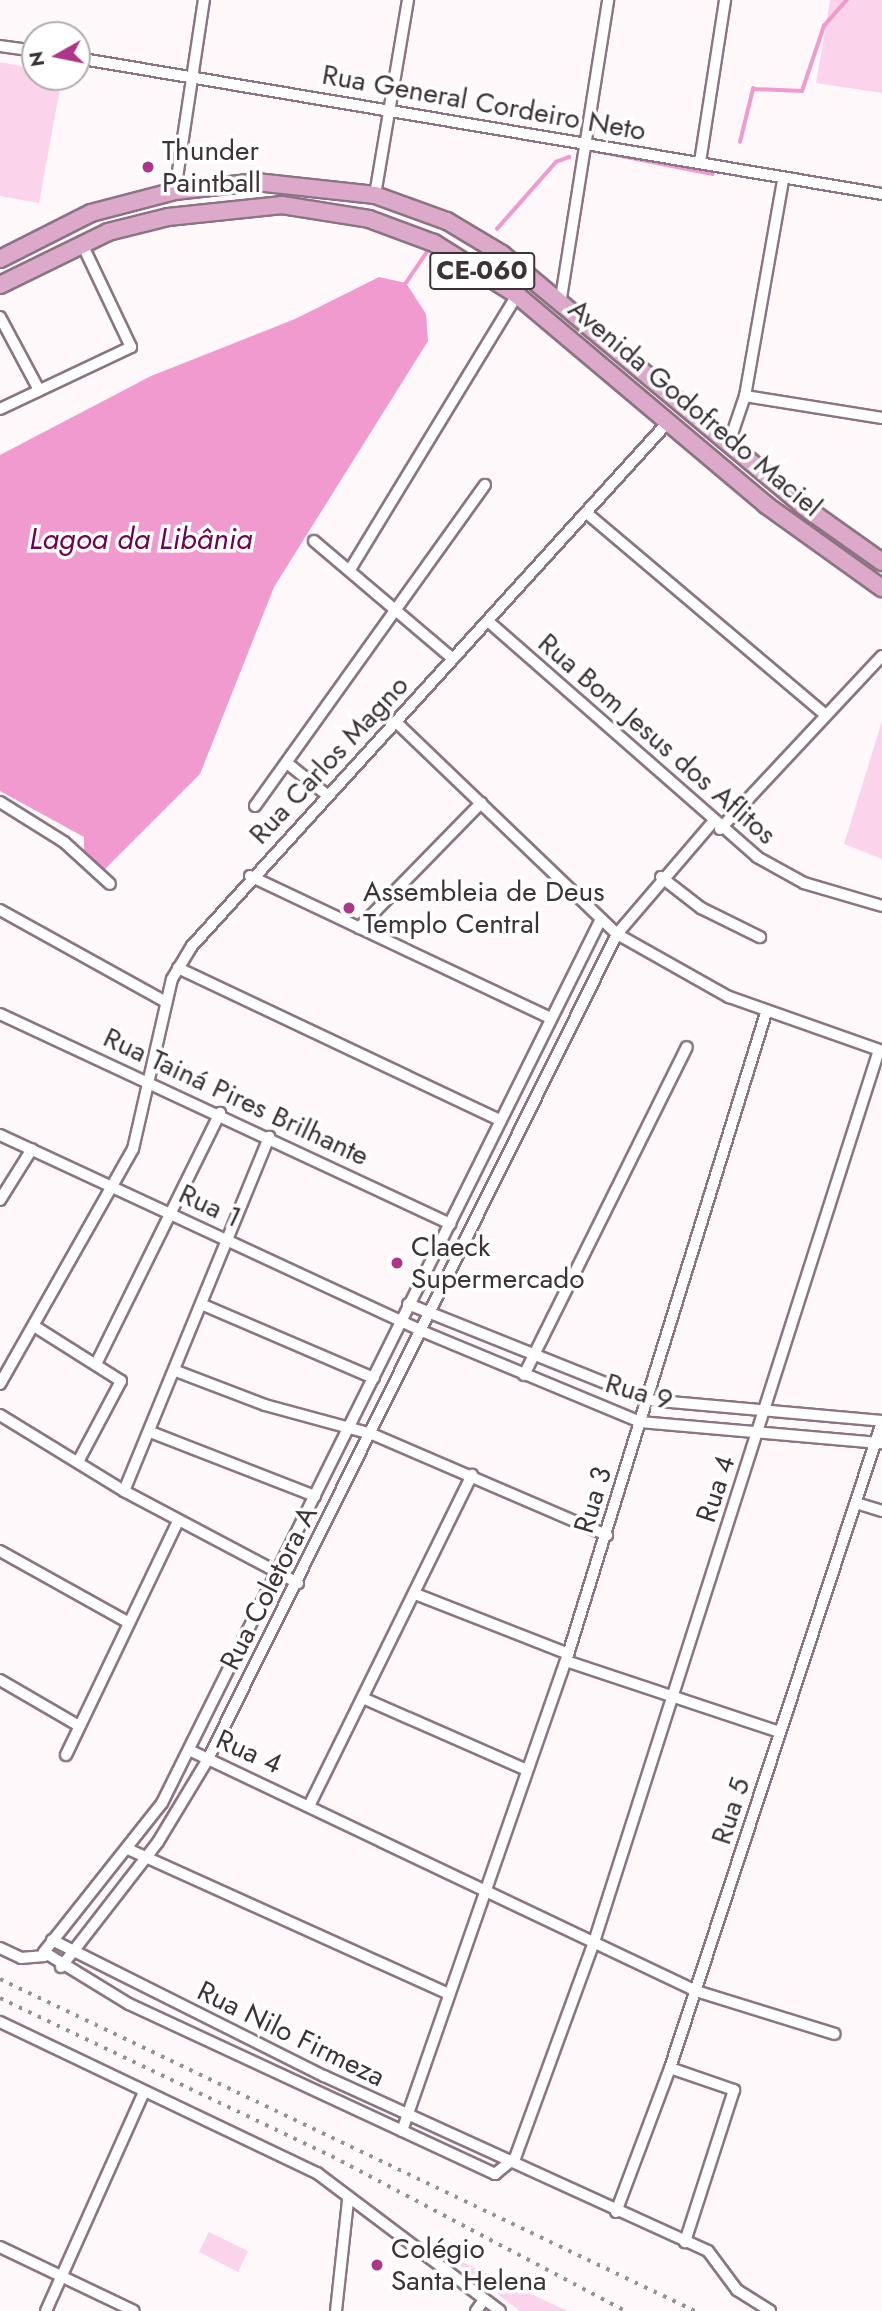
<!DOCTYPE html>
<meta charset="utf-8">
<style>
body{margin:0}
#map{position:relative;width:882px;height:2311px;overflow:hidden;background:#fef8fb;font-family:Jost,sans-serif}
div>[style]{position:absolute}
.green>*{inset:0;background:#fbd4eb}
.water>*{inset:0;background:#f19ad0}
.stream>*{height:3.5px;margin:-1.75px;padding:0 1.75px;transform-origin:1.75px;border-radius:1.75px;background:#f19ad0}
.roads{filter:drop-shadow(2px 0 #8c7482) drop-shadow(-2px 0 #8c7482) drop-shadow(0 2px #8c7482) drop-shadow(0 -2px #8c7482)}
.minor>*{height:10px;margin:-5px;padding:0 5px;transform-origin:5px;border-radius:5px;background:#fff}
.primary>*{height:16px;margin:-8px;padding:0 8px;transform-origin:8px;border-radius:8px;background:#dca9ca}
.rail>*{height:3.5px;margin-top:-1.75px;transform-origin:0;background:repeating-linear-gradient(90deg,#988f94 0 3.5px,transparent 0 10.5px)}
.dots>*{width:19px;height:19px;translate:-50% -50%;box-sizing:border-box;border:4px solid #fff;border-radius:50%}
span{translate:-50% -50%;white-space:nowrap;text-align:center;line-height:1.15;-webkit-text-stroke:7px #fff;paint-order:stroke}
.shield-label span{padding:2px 5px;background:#fff;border:2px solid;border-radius:5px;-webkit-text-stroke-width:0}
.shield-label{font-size:26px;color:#3c3238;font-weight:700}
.street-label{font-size:28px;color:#3c3238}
.poi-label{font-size:28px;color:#3c3238}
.left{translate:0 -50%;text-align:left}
.water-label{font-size:30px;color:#6e0253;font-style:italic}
.north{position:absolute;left:21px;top:21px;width:70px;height:70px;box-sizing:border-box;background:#fff;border:2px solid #b1adaf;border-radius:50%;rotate:261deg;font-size:19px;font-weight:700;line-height:28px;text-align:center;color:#3c3238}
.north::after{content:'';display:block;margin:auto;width:24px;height:32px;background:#ae358a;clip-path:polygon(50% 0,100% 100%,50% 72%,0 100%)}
</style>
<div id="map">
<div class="green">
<div style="clip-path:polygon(830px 0,882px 0,882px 93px,816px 83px)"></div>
<div style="clip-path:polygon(0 62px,35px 69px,35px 77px,62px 77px,39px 203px,0 196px)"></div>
<div style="clip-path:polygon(882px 721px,882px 859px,844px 844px)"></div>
<div style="clip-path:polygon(209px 2232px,248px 2251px,238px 2272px,199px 2252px)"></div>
<div style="clip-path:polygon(443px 2253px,522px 2290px,568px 2311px,520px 2311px)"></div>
</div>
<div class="water">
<div style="clip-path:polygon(379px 277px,406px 283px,426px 314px,428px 341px,274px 587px,200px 774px,102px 872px,84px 856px,84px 837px,0 791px,0 455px,151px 376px,295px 319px)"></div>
</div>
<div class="stream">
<div style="left:740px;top:142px;width:55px;rotate:-76.2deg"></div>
<div style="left:753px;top:89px;width:49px;rotate:2.3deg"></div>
<div style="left:802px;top:91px;width:69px;rotate:-71.3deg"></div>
<div style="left:824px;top:26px;width:35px;rotate:-49deg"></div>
<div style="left:591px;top:150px;width:124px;rotate:11.1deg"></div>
<div style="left:497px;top:229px;width:89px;rotate:-48.6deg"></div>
<div style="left:556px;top:162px;width:14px;rotate:-21deg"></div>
<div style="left:406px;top:283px;width:36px;rotate:-56deg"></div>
</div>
<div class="roads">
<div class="minor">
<div style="left:0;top:46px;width:35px;rotate:8deg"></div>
<div style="left:77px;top:58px;width:816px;rotate:9.59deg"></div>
<div style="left:700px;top:162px;width:164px;rotate:-81.2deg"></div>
<div style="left:175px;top:191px;width:193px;rotate:-81.4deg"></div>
<div style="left:375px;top:195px;width:198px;rotate:-80.4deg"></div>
<div style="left:561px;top:298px;width:302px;rotate:-81deg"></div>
<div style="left:0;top:317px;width:83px;rotate:61.9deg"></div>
<div style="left:745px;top:396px;width:139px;rotate:9.1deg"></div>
<div style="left:0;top:409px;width:145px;rotate:-25.3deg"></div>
<div style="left:131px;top:347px;width:114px;rotate:-115.4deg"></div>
<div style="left:729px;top:443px;width:50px;rotate:-71.2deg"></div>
<div style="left:745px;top:396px;width:219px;rotate:-80deg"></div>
<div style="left:589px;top:515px;width:310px;rotate:40.2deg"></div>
<div style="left:314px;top:541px;width:182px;rotate:40.3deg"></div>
<div style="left:351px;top:568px;width:320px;rotate:-58.7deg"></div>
<div style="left:489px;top:622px;width:356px;rotate:41.2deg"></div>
<div style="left:757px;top:857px;width:54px;rotate:29deg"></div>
<div style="left:804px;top:883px;width:81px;rotate:16.4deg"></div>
<div style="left:396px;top:722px;width:306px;rotate:43.8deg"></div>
<div style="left:617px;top:934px;width:129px;rotate:29.4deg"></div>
<div style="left:729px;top:997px;width:162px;rotate:19.4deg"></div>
<div style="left:287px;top:763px;width:51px;rotate:38.7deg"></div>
<div style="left:0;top:802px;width:75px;rotate:32deg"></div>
<div style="left:64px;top:842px;width:62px;rotate:42.4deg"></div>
<div style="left:255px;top:806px;width:395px;rotate:-54.4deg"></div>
<div style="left:720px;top:829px;width:237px;rotate:-46.9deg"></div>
<div style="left:250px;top:876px;width:332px;rotate:25.3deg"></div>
<div style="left:661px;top:877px;width:51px;rotate:37.8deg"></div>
<div style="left:701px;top:908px;width:66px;rotate:26.2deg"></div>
<div style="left:0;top:910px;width:190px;rotate:29deg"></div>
<div style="left:601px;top:919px;width:987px;rotate:116.41deg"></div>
<div style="left:162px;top:1803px;width:190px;rotate:128.4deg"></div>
<div style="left:44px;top:1952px;width:100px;rotate:31.5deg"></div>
<div style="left:129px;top:2004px;width:404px;rotate:24.9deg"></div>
<div style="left:495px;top:2174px;width:26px;rotate:-39deg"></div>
<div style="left:515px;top:2158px;width:230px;rotate:-69.9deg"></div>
<div style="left:594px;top:1942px;width:936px;rotate:-72.28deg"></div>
<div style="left:359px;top:928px;width:175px;rotate:-45.7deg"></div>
<div style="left:178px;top:968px;width:357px;rotate:25.3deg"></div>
<div style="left:0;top:1014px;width:497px;rotate:25deg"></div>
<div style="left:0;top:1135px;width:468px;rotate:24.9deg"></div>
<div style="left:424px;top:1332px;width:234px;rotate:22.6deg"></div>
<div style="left:640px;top:1422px;width:243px;rotate:5deg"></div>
<div style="left:0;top:1200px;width:60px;rotate:-57.9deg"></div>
<div style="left:201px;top:1304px;width:188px;rotate:23.2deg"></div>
<div style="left:408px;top:1304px;width:258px;rotate:21.8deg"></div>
<div style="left:648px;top:1400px;width:235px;rotate:5.1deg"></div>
<div style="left:34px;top:1326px;width:103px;rotate:32.3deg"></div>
<div style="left:121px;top:1381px;width:89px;rotate:118deg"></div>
<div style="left:97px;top:1362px;width:278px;rotate:-63.7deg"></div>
<div style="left:176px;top:1371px;width:95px;rotate:20.9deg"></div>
<div style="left:265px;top:1405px;width:111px;rotate:15.2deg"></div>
<div style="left:372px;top:1434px;width:256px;rotate:23.3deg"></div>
<div style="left:524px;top:1375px;width:366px;rotate:-63.6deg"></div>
<div style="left:0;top:1384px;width:270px;rotate:-60.5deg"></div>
<div style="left:133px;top:1149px;width:174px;rotate:-77.1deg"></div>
<div style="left:172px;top:979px;width:39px;rotate:-59deg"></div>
<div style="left:192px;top:946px;width:709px;rotate:-47.74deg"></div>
<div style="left:0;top:1415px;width:145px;rotate:31.5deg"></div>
<div style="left:124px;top:1491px;width:197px;rotate:27.9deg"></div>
<div style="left:153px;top:1433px;width:174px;rotate:21.3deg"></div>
<div style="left:124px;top:1491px;width:383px;rotate:-67.7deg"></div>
<div style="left:856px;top:1503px;width:27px;rotate:17deg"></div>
<div style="left:0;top:1551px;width:144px;rotate:29.1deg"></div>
<div style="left:418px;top:1595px;width:159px;rotate:21.4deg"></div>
<div style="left:566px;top:1661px;width:225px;rotate:18.4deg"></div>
<div style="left:0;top:1680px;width:91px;rotate:30.2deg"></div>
<div style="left:365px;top:1699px;width:177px;rotate:23.7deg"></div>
<div style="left:189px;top:1750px;width:561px;rotate:25.42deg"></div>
<div style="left:696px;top:1991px;width:145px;rotate:17.2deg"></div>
<div style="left:66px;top:1755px;width:259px;rotate:-64.4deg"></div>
<div style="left:310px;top:1804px;width:367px;rotate:-63.8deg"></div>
<div style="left:130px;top:1850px;width:348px;rotate:24.3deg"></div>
<div style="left:52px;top:1940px;width:304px;rotate:26.6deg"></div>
<div style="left:324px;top:2076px;width:422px;rotate:24.5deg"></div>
<div style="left:708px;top:2251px;width:49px;rotate:53.4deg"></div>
<div style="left:737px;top:2290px;width:39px;rotate:32deg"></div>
<div style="left:0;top:1948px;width:23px;rotate:25deg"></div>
<div style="left:21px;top:1958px;width:24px;rotate:-5deg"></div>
<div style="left:61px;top:1967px;width:158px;rotate:-52.2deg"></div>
<div style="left:158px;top:1842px;width:97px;rotate:-58.9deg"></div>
<div style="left:208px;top:1759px;width:921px;rotate:-63.63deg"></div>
<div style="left:617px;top:934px;width:146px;rotate:-49.4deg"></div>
<div style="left:0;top:2022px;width:351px;rotate:25.5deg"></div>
<div style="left:317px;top:2173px;width:229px;rotate:37deg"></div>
<div style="left:670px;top:2068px;width:68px;rotate:19deg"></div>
<div style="left:734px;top:2090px;width:160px;rotate:107.9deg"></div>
<div style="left:402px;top:2131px;width:498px;rotate:-70.8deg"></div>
<div style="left:566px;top:1661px;width:678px;rotate:-72.85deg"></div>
<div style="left:616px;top:2212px;width:154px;rotate:-69.4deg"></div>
<div style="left:670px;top:2068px;width:680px;rotate:-71.83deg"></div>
<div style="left:0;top:2247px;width:148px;rotate:25.5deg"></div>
<div style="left:46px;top:2311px;width:240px;rotate:-65.9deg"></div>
<div style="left:336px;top:2311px;width:112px;rotate:-83.8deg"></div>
<div style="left:476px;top:2311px;width:14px;rotate:-54deg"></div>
</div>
<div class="primary">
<div style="left:0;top:259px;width:102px;rotate:-26.8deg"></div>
<div style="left:91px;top:213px;width:87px;rotate:-14.7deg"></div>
<div style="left:175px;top:191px;width:81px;rotate:-6.3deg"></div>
<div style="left:256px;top:182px;width:120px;rotate:6.2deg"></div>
<div style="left:375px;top:195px;width:77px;rotate:19.9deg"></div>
<div style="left:447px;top:221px;width:64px;rotate:31deg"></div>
<div style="left:502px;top:254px;width:393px;rotate:39.9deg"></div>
<div style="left:803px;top:506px;width:97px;rotate:35.3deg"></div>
<div style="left:0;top:285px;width:120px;rotate:-26.1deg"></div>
<div style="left:108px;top:232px;width:62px;rotate:-14deg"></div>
<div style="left:168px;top:217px;width:115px;rotate:-6deg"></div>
<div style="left:282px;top:205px;width:88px;rotate:9.1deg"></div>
<div style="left:369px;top:219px;width:69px;rotate:20.3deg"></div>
<div style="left:434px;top:243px;width:98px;rotate:32.1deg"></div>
<div style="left:517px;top:295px;width:326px;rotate:40.1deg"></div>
<div style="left:766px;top:505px;width:143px;rotate:35.6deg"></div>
</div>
</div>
<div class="rail">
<div style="left:0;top:1979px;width:770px;rotate:25.53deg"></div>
<div style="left:0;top:1998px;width:378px;rotate:25.5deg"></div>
<div style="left:341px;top:2161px;width:321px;rotate:27.8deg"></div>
</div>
<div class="dots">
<div style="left:148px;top:167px;background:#ae358a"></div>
<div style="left:349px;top:908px;background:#ae358a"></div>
<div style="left:397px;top:1263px;background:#ae358a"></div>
<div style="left:377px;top:2265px;background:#ae358a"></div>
</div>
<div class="shield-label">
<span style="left:482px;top:271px">CE-060</span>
</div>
<div class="street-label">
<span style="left:484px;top:103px;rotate:10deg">Rua General Cordeiro Neto</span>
<span style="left:695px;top:408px;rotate:40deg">Avenida Godofredo Maciel</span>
<span style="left:657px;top:739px;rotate:41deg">Rua Bom Jesus dos Aflitos</span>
<span style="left:329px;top:760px;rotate:-47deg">Rua Carlos Magno</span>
<span style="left:236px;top:1097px;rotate:25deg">Rua Tainá Pires Brilhante</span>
<span style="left:210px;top:1206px;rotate:25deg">Rua 1</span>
<span style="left:639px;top:1392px;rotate:16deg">Rua 9</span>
<span style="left:716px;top:1489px;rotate:-72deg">Rua 4</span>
<span style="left:593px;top:1500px;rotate:-73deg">Rua 3</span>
<span style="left:269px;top:1588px;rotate:-63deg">Rua Coletora A</span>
<span style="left:249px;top:1752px;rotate:24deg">Rua 4</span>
<span style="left:731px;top:1811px;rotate:-72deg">Rua 5</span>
<span style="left:291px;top:2034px;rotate:26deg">Rua Nilo Firmeza</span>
</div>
<div class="poi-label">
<span class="left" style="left:162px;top:167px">Thunder<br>Paintball</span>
<span class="left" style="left:363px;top:908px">Assembleia de Deus<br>Templo Central</span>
<span class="left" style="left:411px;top:1263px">Claeck<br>Supermercado</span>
<span class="left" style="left:391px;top:2265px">Colégio<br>Santa Helena</span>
</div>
<div class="water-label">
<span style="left:141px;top:539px">Lagoa da Libânia</span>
</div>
<div class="north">N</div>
</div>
